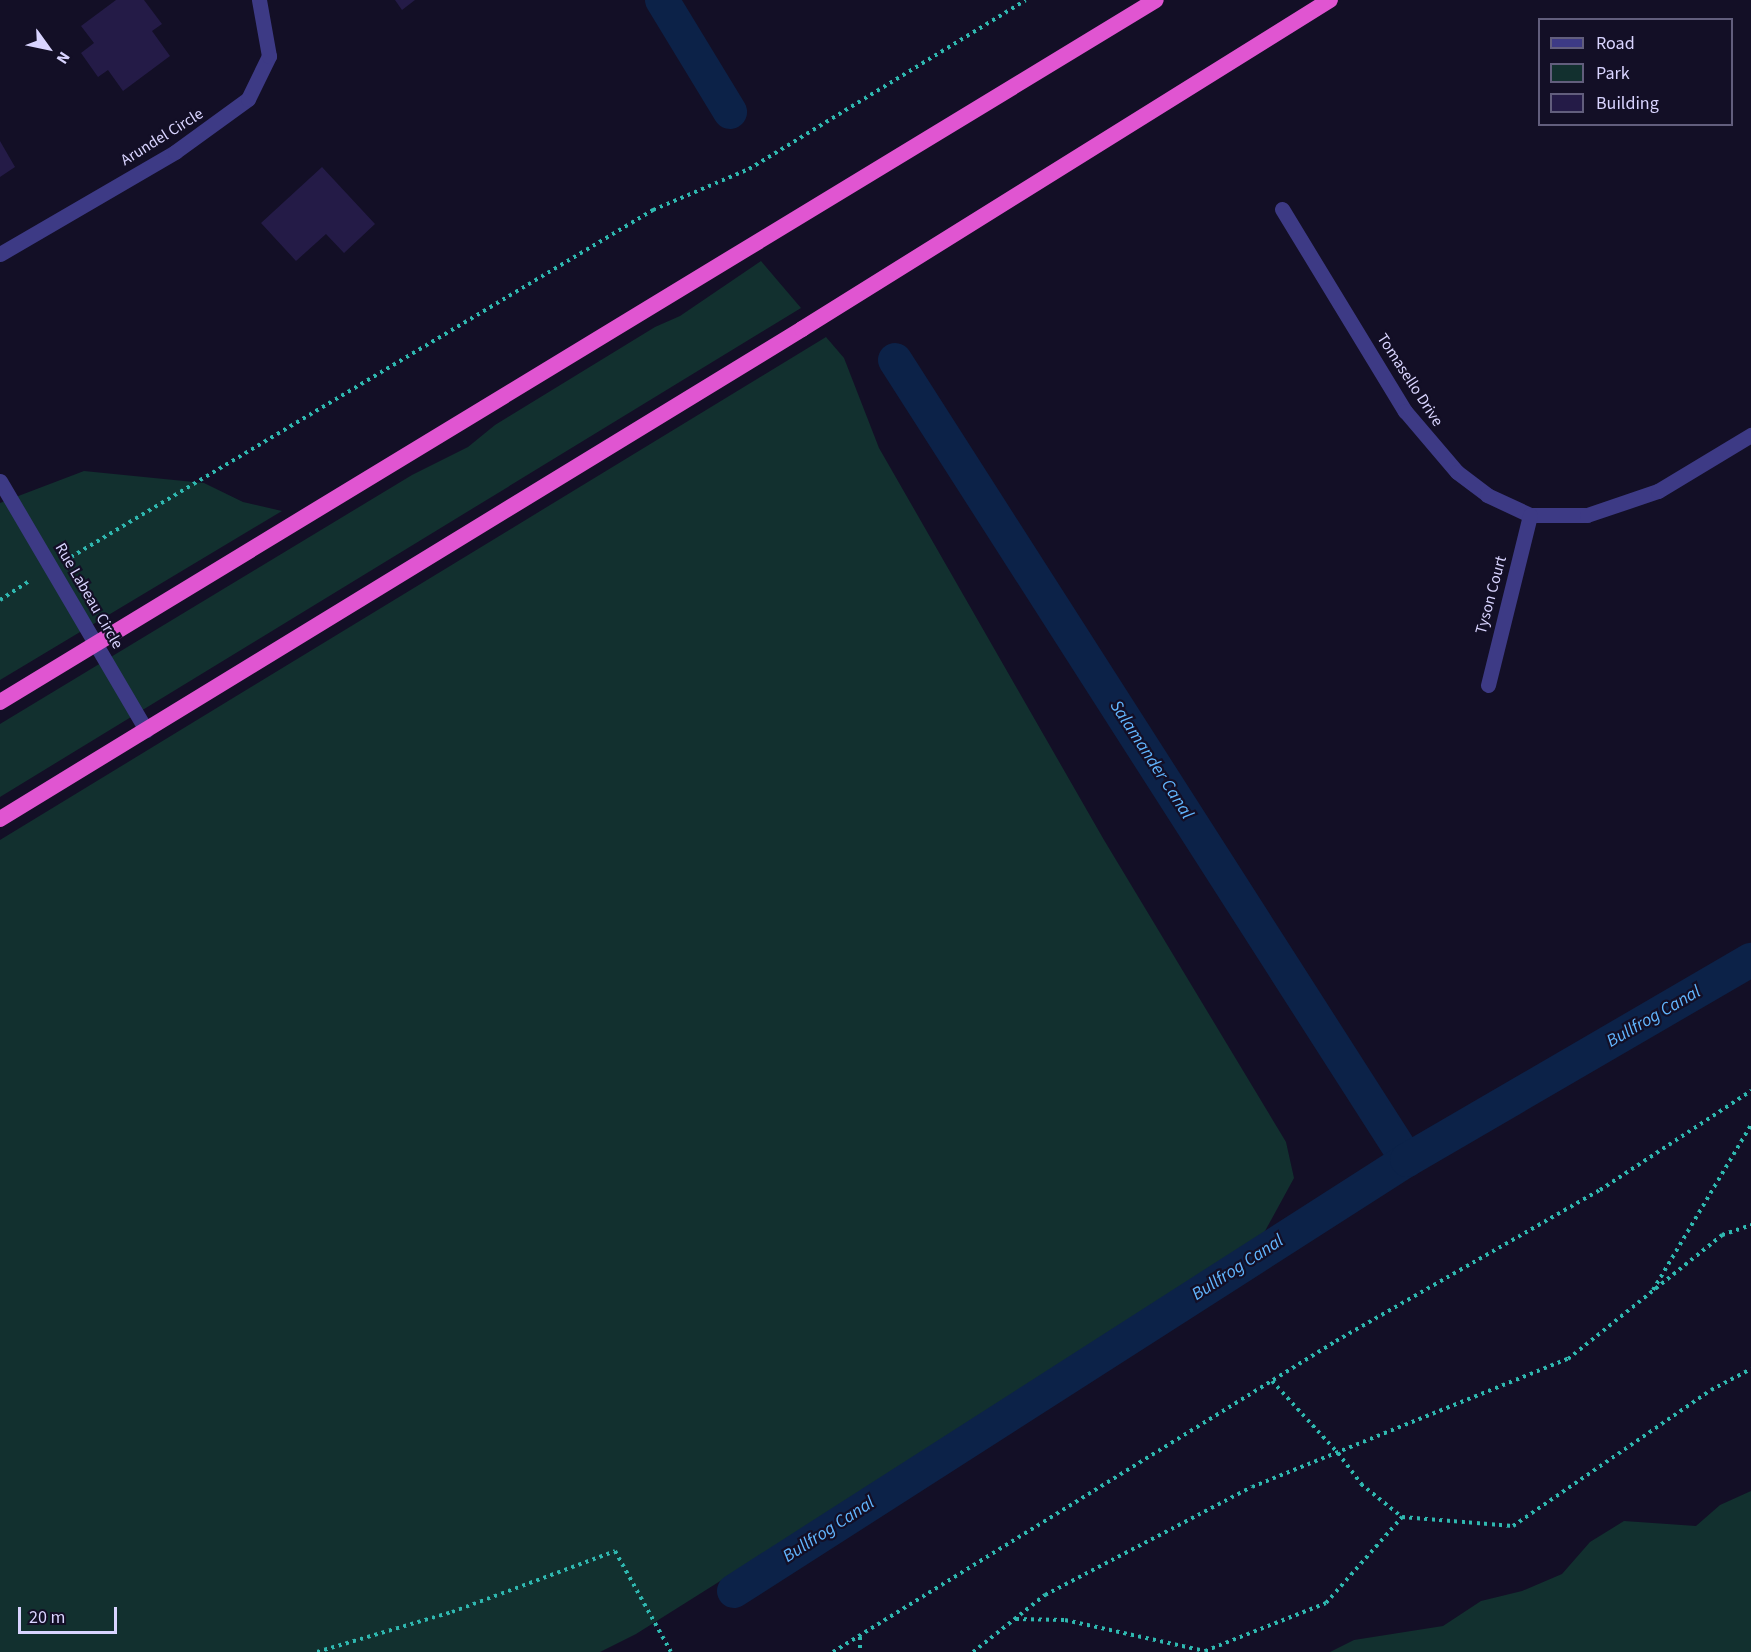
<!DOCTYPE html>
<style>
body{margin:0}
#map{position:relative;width:1751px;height:1652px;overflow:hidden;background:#130f26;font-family:"Source Sans 3",sans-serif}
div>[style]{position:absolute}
.green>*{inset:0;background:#12302f}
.canal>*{height:34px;margin:-17px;padding:0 17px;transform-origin:17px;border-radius:17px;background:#0c2248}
.building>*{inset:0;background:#241b47}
.path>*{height:4px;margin-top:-2px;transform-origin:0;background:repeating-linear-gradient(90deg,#2fb8b0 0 3px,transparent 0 7.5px)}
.minor>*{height:15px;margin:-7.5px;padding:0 7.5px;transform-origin:7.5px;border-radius:7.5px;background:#3d3a85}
.trunk>*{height:16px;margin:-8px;padding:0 8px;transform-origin:8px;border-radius:8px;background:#e055d1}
span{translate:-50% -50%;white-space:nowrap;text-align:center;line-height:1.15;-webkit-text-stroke:4.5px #130f26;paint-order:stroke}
.street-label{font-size:16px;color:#d9d4ff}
.water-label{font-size:18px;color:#62b6ff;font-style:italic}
.legend{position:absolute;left:1538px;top:18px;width:195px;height:108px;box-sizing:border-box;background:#130f26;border:2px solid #625e7d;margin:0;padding:8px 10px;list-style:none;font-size:18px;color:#d9d4ff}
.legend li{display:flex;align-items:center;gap:12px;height:30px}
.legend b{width:30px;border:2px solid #625e7d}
.north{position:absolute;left:18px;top:18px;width:60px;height:60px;-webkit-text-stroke:4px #130f26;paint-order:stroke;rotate:123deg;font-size:16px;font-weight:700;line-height:24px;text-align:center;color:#d9d4ff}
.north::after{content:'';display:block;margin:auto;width:21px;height:27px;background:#d9d4ff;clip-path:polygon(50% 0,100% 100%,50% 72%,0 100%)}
.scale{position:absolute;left:18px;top:1607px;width:99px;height:27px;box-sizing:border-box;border:3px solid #d9d4ff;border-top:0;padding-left:8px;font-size:18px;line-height:21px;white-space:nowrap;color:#d9d4ff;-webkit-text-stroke:4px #130f26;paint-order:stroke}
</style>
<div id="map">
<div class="green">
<div style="clip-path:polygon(761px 261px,801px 308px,0 797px,0 724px,412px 475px,468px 447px,495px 425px,655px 327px,680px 316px)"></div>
<div style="clip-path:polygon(826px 337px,844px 358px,879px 448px,1104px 840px,1286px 1142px,1294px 1178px,1259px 1242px,636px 1634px,600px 1652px,0 1652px,0 840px)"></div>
<div style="clip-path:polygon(84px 471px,204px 483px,243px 502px,282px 511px,0 680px,0 503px)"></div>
<div style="clip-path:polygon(1751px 1491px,1751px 1652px,1330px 1652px,1354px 1640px,1443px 1626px,1481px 1601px,1522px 1591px,1562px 1574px,1590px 1542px,1624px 1521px,1696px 1526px,1720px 1505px)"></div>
</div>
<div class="canal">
<div style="left:662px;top:0;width:131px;rotate:58.7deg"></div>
<div style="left:895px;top:360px;width:950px;rotate:57.38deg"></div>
<div style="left:734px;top:1591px;width:799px;rotate:-32.64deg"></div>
<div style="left:1407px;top:1160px;width:398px;rotate:-30.2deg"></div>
</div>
<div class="building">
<div style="clip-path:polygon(116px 0,144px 0,162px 24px,152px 31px,170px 56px,123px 91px,108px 70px,98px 77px,81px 53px,94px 43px,81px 26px)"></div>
<div style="clip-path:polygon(395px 0,415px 0,402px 10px)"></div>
<div style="clip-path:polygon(0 141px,15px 167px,0 177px)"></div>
<div style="clip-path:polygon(322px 167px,375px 224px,344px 253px,326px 234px,296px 261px,261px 223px)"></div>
</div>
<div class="path">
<div style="left:71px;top:557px;width:678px;rotate:-30.8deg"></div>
<div style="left:653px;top:210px;width:104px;rotate:-23.1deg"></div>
<div style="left:749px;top:169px;width:324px;rotate:-31.4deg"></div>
<div style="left:0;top:600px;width:37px;rotate:-33deg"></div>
<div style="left:1653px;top:1290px;width:192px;rotate:-59.3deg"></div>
<div style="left:1272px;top:1381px;width:98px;rotate:47.5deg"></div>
<div style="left:1338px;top:1453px;width:39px;rotate:53deg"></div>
<div style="left:1361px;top:1484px;width:53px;rotate:38.8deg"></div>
<div style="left:1402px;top:1517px;width:111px;rotate:4.6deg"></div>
<div style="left:1513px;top:1526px;width:240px;rotate:-34.5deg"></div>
<div style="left:1711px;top:1390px;width:45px;rotate:-27.7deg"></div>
<div style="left:1016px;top:1619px;width:49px;rotate:1.2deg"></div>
<div style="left:1065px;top:1620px;width:143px;rotate:12.5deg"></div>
<div style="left:1205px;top:1651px;width:130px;rotate:-21.6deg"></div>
<div style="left:1326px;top:1603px;width:115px;rotate:-48.5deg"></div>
<div style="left:860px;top:1637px;width:15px;rotate:90deg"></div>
<div style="left:317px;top:1652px;width:141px;rotate:-16.5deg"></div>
<div style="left:452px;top:1612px;width:174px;rotate:-20.5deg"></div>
<div style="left:615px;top:1551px;width:115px;rotate:61deg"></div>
<div style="left:833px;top:1652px;width:591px;rotate:-31.73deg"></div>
<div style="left:1336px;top:1341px;width:304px;rotate:-29.8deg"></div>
<div style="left:1600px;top:1190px;width:181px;rotate:-33.3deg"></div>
<div style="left:973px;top:1652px;width:92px;rotate:-38.4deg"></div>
<div style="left:1045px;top:1595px;width:233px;rotate:-27.6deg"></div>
<div style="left:1252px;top:1487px;width:341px;rotate:-22.1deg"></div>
<div style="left:1568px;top:1359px;width:198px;rotate:-38.8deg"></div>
<div style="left:1722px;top:1235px;width:31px;rotate:-19deg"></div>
</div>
<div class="minor">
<div style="left:1282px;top:209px;width:237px;rotate:58.7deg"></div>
<div style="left:1405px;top:411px;width:80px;rotate:49.6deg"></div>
<div style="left:1457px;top:472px;width:38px;rotate:37deg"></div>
<div style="left:1487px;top:495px;width:47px;rotate:24.9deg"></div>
<div style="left:1530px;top:515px;width:57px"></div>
<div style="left:1587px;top:515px;width:75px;rotate:-18.7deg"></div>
<div style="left:1658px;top:491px;width:109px;rotate:-31.1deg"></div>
<div style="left:0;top:254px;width:203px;rotate:-30.2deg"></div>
<div style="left:175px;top:152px;width:90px;rotate:-36deg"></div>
<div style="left:248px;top:99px;width:48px;rotate:-64deg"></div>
<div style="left:269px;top:56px;width:57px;rotate:-100.1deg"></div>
<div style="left:0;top:481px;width:289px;rotate:59.6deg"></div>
<div style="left:1488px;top:685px;width:175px;rotate:-76.1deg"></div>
</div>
<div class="trunk">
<div style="left:0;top:702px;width:1352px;rotate:-31.27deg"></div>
<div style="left:0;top:819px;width:940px;rotate:-31.42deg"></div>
<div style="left:802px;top:329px;width:622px;rotate:-31.93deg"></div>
</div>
<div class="street-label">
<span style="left:162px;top:137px;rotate:-32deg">Arundel Circle</span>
<span style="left:1410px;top:380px;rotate:57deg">Tomasello Drive</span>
<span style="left:1491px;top:595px;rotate:-75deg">Tyson Court</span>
<span style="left:89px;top:596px;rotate:60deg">Rue Labeau Circle</span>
</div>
<div class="water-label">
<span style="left:1151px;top:760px;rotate:57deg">Salamander Canal</span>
<span style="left:1654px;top:1017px;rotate:-30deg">Bullfrog Canal</span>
<span style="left:1238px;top:1268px;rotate:-33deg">Bullfrog Canal</span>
<span style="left:829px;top:1530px;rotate:-33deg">Bullfrog Canal</span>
</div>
<ul class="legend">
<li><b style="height:8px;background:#3d3a85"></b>Road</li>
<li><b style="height:16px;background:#12302f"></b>Park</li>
<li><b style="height:16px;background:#241b47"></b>Building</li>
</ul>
<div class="north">N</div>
<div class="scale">20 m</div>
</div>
